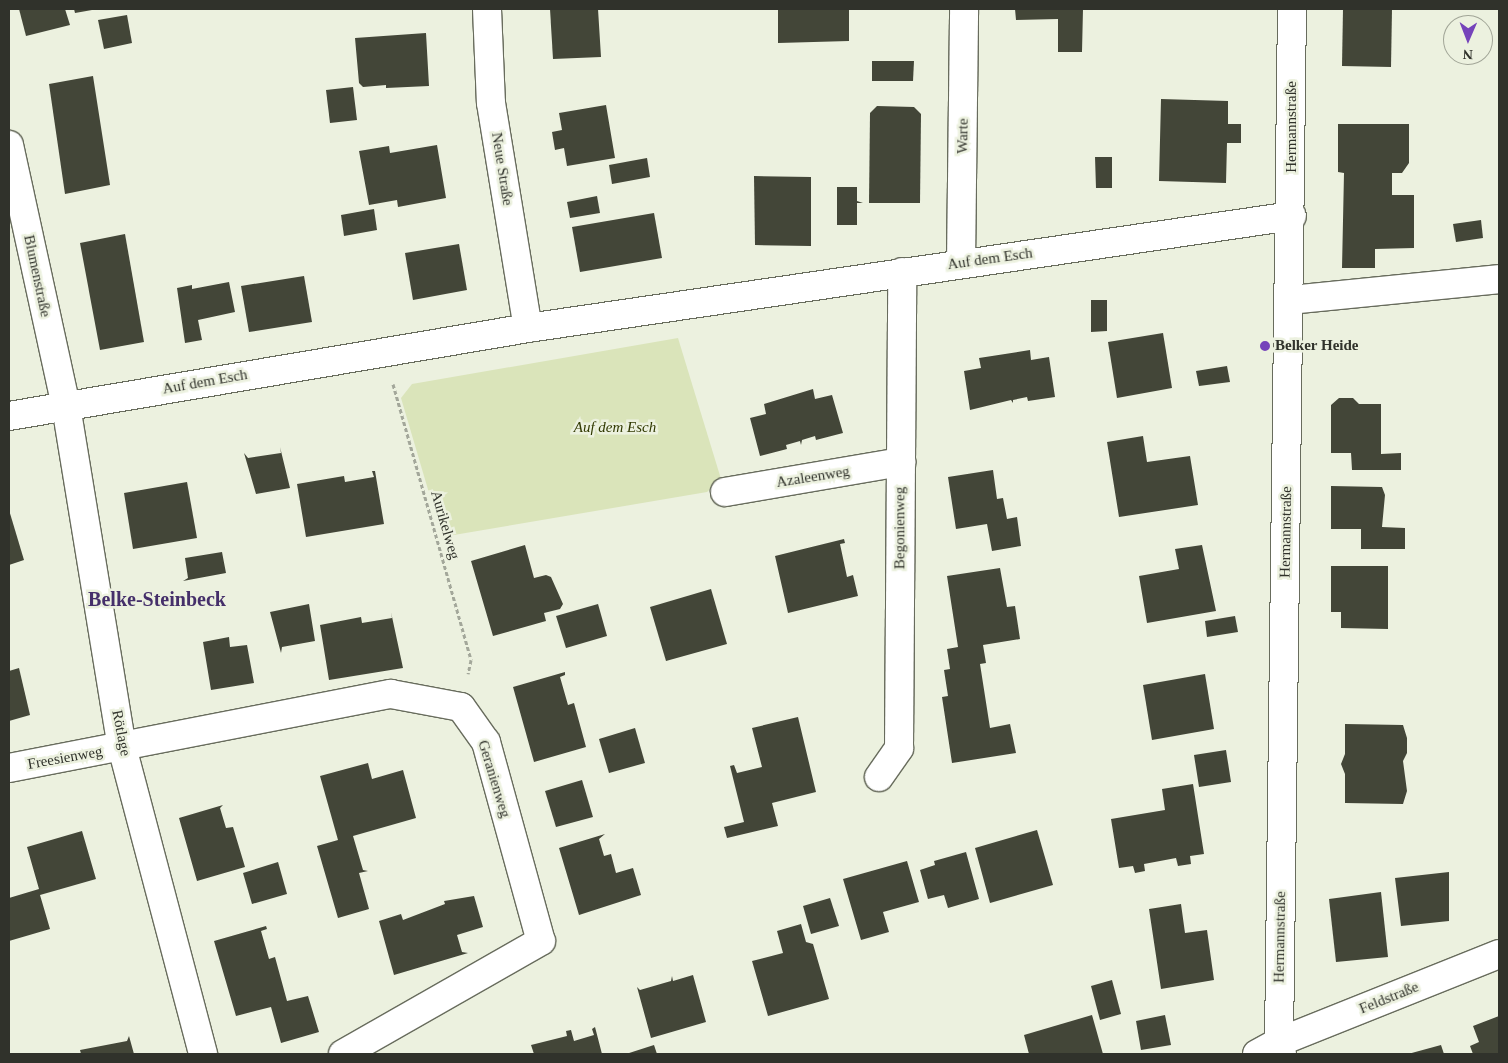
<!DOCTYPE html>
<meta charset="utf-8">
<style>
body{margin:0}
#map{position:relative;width:1508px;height:1063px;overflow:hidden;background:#ecf1df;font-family:"Times New Roman",serif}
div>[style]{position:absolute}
.green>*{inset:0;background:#dae4ba}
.building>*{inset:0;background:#434638}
.path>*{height:3px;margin-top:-1.5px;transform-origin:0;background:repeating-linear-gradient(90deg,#a3a79a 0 4px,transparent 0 6.5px)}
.roads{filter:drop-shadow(1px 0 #686c5d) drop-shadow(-1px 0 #686c5d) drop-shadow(0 1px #686c5d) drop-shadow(0 -1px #686c5d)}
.minor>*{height:28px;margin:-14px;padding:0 14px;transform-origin:14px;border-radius:14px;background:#fff}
.dots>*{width:14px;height:14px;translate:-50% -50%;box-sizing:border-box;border:2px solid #ecf1df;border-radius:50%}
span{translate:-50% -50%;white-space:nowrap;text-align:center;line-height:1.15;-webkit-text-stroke:5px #ecf1df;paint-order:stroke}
.street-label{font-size:15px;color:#30322b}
.poi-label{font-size:15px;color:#30322b;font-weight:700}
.left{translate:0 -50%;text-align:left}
.park-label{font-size:15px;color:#303900;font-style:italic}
.district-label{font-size:20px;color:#452f6a;font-weight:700}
.frame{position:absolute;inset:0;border:10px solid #30322b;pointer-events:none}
.north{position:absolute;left:1443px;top:15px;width:50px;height:50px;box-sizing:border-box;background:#ecf1df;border:1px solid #a1a597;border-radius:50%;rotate:181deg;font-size:14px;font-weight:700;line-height:20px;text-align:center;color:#30322b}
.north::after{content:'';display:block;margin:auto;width:18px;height:22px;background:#7543ba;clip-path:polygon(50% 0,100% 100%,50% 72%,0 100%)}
</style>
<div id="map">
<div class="green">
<div style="clip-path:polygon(678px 338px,721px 479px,707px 492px,442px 537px,401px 398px,412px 384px)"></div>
</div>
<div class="building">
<div style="clip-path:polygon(19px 9px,65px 9px,70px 25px,26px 36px)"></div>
<div style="clip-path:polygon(74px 9px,92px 9px,92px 10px,75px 13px)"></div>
<div style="clip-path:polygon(550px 9px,598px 9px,601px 57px,553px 59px)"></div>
<div style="clip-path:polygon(778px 9px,849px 9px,849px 41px,778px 43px)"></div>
<div style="clip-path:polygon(1015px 9px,1083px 9px,1082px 52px,1058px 52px,1058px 19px,1016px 20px)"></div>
<div style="clip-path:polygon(1343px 9px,1392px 9px,1391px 67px,1342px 66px)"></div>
<div style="clip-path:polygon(127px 15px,132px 43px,104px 49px,98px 20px)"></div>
<div style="clip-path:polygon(426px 33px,429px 86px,386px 88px,386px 85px,363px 87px,359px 83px,355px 38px)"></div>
<div style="clip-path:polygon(872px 61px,914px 61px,913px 81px,872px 81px)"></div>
<div style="clip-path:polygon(93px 76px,110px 185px,65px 194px,49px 84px)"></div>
<div style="clip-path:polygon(353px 87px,357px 120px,330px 123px,326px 90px)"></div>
<div style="clip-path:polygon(1161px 99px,1228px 101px,1228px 124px,1241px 124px,1241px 143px,1227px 143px,1226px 183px,1159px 181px)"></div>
<div style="clip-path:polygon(606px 105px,615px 158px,567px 166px,564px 148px,555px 150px,552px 132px,562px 130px,559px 113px)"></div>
<div style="clip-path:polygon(877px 106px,914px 107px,921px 114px,920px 203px,869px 203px,870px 113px)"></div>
<div style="clip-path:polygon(1338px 124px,1409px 124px,1409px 163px,1402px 173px,1392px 173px,1392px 195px,1414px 195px,1414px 248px,1375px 249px,1375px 268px,1342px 268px,1344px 173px,1338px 172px)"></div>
<div style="clip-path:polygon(437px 145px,446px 198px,398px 207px,397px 200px,369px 205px,359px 151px,389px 146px,390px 153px)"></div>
<div style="clip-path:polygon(1095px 157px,1112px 157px,1112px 188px,1096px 188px)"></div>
<div style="clip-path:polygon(647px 158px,650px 177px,612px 184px,609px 165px)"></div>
<div style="clip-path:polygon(754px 176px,811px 177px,811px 246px,755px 245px)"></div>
<div style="clip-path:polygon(837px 187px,857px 187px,857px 201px,863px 203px,857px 203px,857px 225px,837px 225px)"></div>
<div style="clip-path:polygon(597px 196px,600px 213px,570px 218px,567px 202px)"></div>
<div style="clip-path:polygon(374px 209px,377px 230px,344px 236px,341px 215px)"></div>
<div style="clip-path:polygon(654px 213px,662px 258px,580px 272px,572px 227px)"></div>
<div style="clip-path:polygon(1481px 220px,1483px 238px,1456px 242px,1453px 224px)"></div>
<div style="clip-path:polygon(125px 234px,144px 342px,100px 350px,80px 243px)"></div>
<div style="clip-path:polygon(459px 244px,467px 290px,413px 300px,405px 253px)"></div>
<div style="clip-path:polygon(304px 276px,312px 322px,249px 332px,241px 286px)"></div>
<div style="clip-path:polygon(229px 282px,235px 312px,198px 320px,202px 340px,185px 343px,177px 288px,192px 285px,192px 289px)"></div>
<div style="clip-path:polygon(1091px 300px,1107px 300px,1107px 331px,1091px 332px)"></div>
<div style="clip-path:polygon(1163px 333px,1172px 388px,1117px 398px,1108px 342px)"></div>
<div style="clip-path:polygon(1030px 350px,1031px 360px,1049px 357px,1055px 397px,1028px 401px,1027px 397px,1013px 400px,1013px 403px,1011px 400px,970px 410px,964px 371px,981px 368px,979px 358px)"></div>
<div style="clip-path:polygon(1227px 366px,1230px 382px,1199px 386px,1196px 371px)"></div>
<div style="clip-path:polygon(813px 389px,815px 399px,832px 395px,843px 433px,816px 440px,815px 436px,802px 440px,801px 445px,800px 441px,786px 445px,787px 449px,760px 456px,750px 418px,766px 414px,764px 404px)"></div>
<div style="clip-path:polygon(1339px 398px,1353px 398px,1359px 404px,1381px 404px,1381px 454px,1401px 453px,1401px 470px,1352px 470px,1351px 453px,1331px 453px,1331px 405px)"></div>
<div style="clip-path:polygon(1143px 436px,1147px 462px,1190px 456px,1198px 505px,1119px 517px,1107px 442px)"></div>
<div style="clip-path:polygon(280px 447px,290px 488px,256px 494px,244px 453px,248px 458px,281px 453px)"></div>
<div style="clip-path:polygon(993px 470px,997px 499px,1003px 498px,1007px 519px,1017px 517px,1021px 546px,992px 551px,987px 524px,956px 529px,948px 477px)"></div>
<div style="clip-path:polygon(372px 471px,375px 471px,384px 524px,306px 537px,297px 484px,344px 476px,345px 482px,374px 477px)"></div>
<div style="clip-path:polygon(187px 482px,197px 538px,133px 549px,124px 493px)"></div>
<div style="clip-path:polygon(1331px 486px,1382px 487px,1385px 495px,1382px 527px,1405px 528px,1405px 549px,1361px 549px,1361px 529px,1331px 529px)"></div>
<div style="clip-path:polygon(9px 510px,24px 560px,9px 565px)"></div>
<div style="clip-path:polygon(844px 539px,845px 543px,840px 544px,847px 577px,853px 575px,858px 596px,788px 613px,775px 556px)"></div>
<div style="clip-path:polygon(525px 545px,534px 578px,546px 575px,551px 577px,563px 604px,560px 609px,544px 613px,546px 621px,493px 636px,471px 561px)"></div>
<div style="clip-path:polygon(1202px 545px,1216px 611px,1147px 623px,1139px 576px,1179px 569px,1175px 549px)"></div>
<div style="clip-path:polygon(222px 552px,226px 573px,183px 581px,188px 578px,185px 558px)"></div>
<div style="clip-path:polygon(1331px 566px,1388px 566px,1388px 629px,1341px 628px,1341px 612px,1331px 612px)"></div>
<div style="clip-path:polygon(1000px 568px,1007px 607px,1015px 606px,1020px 639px,983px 645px,986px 663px,980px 664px,990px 728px,1010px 724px,1016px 753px,952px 763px,942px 697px,948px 696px,944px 670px,950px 669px,947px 649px,958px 647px,947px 576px)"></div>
<div style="clip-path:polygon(711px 589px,727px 644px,666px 661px,650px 607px)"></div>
<div style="clip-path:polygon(309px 604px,315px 641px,282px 647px,281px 653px,270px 612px)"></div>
<div style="clip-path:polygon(598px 604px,607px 636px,566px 648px,556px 616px)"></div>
<div style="clip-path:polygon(391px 612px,403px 668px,329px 680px,320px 625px,361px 617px,362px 623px,392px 618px)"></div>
<div style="clip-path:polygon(1235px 616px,1238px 632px,1207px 637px,1205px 621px)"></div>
<div style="clip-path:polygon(229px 637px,230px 647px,247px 645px,254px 683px,211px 690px,203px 642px)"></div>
<div style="clip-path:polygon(19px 668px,30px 715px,9px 721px,9px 671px)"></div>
<div style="clip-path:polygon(565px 672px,565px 675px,560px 677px,568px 705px,574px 703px,586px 747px,534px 762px,513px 687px)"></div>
<div style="clip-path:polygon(1205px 674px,1214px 729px,1152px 740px,1143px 685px)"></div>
<div style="clip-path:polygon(798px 717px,816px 792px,772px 803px,778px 826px,727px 838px,724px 827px,744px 822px,730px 766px,734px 765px,737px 773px,762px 767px,752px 728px)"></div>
<div style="clip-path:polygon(1345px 724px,1403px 725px,1407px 738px,1407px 753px,1403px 761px,1407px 791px,1403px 804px,1345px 803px,1345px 774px,1341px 764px,1345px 754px)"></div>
<div style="clip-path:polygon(635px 728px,645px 763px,609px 773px,599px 739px)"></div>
<div style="clip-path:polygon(1226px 750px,1231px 782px,1199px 787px,1194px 755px)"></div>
<div style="clip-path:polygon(368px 763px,372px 779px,403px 770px,416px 818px,353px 836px,363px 870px,368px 871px,359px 873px,369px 909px,338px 918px,317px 846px,338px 840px,320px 776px)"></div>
<div style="clip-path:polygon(582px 780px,593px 817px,556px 827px,545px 791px)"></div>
<div style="clip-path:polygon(1193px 784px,1204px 854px,1190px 856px,1191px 864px,1178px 866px,1176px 858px,1144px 864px,1145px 871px,1135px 873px,1133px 866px,1119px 868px,1111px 819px,1165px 810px,1162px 789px)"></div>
<div style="clip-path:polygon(223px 805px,220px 808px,226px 828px,233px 827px,245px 867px,197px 881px,179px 818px)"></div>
<div style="clip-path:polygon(1037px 830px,1053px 885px,990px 903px,975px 848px)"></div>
<div style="clip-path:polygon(82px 831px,96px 879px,40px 895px,50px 929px,9px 941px,9px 898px,39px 889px,27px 847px)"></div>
<div style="clip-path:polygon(605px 834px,599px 839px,604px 856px,611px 854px,616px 873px,633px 868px,641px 895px,579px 915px,559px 848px)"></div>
<div style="clip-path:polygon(966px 852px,979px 899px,948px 908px,944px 895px,928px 899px,920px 870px,935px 865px,934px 861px)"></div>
<div style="clip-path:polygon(907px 861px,919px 902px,883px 912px,889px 932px,861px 940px,843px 879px)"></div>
<div style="clip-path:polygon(278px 862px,287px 894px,252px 904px,243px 873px)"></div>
<div style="clip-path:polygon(1449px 872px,1449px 921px,1401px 926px,1395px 878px)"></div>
<div style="clip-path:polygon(1381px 892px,1388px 957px,1336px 962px,1329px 899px)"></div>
<div style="clip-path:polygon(474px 896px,483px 927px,457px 935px,462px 952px,468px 953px,394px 975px,379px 921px,401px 914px,403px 920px,445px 904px,444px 901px)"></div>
<div style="clip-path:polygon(830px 898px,839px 926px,811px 934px,803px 906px)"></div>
<div style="clip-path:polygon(1181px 904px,1185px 933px,1207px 930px,1214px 980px,1161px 989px,1149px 909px)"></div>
<div style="clip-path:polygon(801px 924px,806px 942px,813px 944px,829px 999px,768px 1016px,752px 961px,783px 953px,777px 931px)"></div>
<div style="clip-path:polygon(266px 926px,267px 929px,261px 931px,269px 959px,275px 957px,287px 1001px,308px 996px,319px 1032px,281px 1043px,271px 1007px,236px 1016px,214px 941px)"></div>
<div style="clip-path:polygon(693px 975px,706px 1022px,651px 1038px,637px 987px,640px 990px,671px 981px,672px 976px,673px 981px)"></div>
<div style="clip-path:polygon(1112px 980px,1121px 1014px,1100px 1020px,1091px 986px)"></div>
<div style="clip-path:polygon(1092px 1015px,1103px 1054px,1029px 1054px,1024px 1035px)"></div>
<div style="clip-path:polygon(1165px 1015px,1171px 1045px,1141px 1050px,1136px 1021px)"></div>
<div style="clip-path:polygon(1499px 1016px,1499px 1054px,1473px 1054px,1470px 1046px,1479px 1042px,1473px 1026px)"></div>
<div style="clip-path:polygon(595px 1027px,602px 1054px,534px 1054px,531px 1045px,567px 1036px,566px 1031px,571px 1030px,574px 1041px,594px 1035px,592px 1029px)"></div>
<div style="clip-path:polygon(129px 1036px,134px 1054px,81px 1054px,80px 1050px,127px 1041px)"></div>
<div style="clip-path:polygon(654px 1045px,657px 1054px,626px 1054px)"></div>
<div style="clip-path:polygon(1441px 1045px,1444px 1054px,1408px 1054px)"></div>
</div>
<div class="path">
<div style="left:393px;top:384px;width:287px;rotate:74.2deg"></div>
<div style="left:471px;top:660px;width:14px;rotate:102deg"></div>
</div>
<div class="roads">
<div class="minor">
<div style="left:487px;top:9px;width:94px;rotate:87.6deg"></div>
<div style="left:491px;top:103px;width:228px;rotate:80.7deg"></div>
<div style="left:9px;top:145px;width:267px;rotate:77.7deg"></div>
<div style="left:66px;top:406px;width:346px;rotate:80.7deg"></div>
<div style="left:122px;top:747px;width:318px;rotate:75.2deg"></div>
<div style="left:961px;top:263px;width:254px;rotate:-89.3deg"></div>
<div style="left:1290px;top:300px;width:210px;rotate:-5.7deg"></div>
<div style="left:9px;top:416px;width:526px;rotate:-9.62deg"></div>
<div style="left:528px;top:328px;width:772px;rotate:-8.34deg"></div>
<div style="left:725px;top:492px;width:179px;rotate:-9.7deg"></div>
<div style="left:9px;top:768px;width:389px;rotate:-11deg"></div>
<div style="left:391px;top:694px;width:71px;rotate:10.5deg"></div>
<div style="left:461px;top:707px;width:43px;rotate:54.5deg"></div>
<div style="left:486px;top:742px;width:206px;rotate:74.6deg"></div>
<div style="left:541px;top:941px;width:228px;rotate:150.3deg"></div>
<div style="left:879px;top:777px;width:35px;rotate:-55deg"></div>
<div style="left:899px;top:748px;width:476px;rotate:-89.6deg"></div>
<div style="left:1257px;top:1054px;width:25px;rotate:-29deg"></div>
<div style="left:1279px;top:1042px;width:237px;rotate:-21.8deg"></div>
<div style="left:1282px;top:1054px;width:12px;rotate:-104deg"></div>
<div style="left:1279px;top:1042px;width:1033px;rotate:-89.28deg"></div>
</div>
</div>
<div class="dots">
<div style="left:1265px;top:346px;background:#7543ba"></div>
</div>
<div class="street-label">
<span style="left:1292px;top:127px;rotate:-90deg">Hermannstraße</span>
<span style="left:963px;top:136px;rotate:-89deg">Warte</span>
<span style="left:502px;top:169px;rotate:81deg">Neue Straße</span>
<span style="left:990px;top:259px;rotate:-8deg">Auf dem Esch</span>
<span style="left:37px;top:276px;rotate:78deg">Blumenstraße</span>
<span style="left:205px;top:382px;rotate:-10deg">Auf dem Esch</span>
<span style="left:813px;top:477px;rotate:-9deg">Azaleenweg</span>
<span style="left:445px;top:525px;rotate:74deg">Aurikelweg</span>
<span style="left:900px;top:528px;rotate:-90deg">Begonienweg</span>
<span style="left:1286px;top:532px;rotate:-89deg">Hermannstraße</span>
<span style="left:121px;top:733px;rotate:79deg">Rötlage</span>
<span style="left:65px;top:758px;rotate:-10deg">Freesienweg</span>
<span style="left:494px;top:779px;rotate:73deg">Geranienweg</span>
<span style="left:1280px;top:937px;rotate:-89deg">Hermannstraße</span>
<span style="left:1389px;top:998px;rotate:-22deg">Feldstraße</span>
</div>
<div class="poi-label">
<span class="left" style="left:1275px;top:346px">Belker Heide</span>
</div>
<div class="park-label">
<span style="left:615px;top:428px">Auf dem Esch</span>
</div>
<div class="district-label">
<span style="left:157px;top:599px">Belke-Steinbeck</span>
</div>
<div class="frame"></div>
<div class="north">N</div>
</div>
